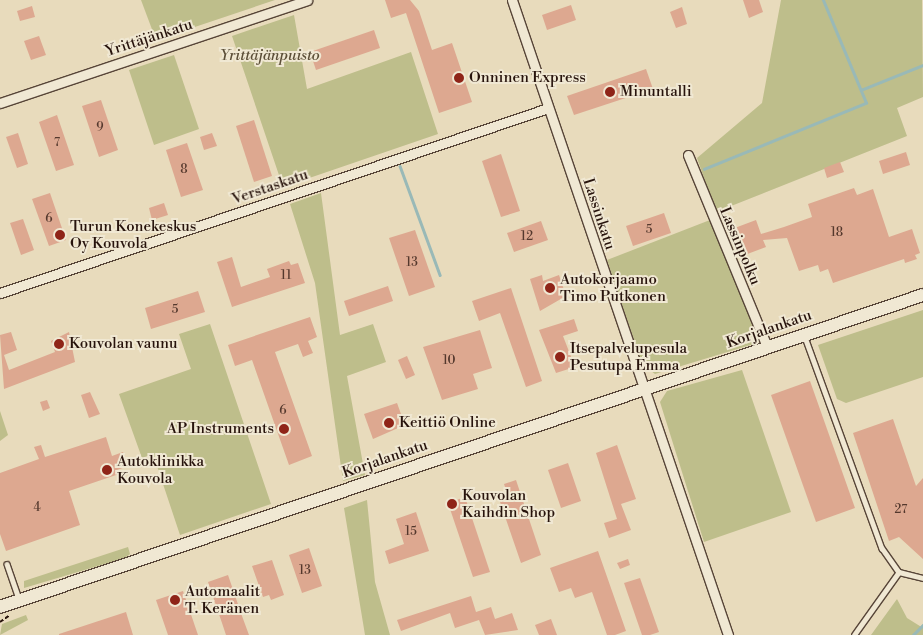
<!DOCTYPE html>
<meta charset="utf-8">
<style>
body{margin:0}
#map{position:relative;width:923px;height:635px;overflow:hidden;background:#e8dbbc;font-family:"Libre Bodoni",serif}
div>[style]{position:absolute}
.green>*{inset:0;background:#bebe8b}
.stream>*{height:2.5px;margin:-1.25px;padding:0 1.25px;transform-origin:1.25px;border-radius:1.25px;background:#99b9b7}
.building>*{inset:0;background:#dda890}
.path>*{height:2px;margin-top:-1px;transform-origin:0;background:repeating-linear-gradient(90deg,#27130c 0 4px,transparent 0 6.5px)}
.roads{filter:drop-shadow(1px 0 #574538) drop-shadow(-1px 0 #574538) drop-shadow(0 1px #574538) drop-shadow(0 -1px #574538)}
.lane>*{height:4.5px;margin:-2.25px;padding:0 2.25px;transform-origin:2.25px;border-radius:2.25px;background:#f0e8d3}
.street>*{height:9px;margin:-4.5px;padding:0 4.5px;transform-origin:4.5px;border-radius:4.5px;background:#f0e8d3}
.secondary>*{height:12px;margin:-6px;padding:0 6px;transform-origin:6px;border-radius:6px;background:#f0e8d3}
.dots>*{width:14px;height:14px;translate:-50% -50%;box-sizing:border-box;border:2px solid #f0e8d3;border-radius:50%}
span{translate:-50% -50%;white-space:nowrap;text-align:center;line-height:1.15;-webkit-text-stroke:4px #f0e8d3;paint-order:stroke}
.number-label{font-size:12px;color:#54382d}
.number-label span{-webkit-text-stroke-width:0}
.street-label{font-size:15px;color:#27130c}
.park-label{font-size:15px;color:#5c4f38;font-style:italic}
.poi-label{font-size:15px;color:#27130c}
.left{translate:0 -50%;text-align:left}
.right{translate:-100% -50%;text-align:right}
</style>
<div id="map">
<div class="green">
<div style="clip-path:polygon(141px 0,275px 0,156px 40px)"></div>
<div style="clip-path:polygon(781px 0,922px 0,923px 97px,897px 108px,907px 136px,716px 212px,697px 158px,762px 103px)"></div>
<div style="clip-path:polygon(294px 15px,307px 89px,411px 52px,438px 134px,283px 187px,232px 36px)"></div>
<div style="clip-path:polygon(174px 55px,199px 129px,154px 145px,129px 70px)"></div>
<div style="clip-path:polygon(321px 193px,340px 335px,373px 324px,386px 362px,347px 376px,365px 475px,343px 481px,315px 283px,290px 204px)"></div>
<div style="clip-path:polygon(710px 220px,760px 337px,757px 343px,655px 374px,642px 364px,607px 260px)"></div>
<div style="clip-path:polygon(923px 310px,923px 377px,846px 403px,837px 399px,818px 345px)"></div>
<div style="clip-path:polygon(210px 324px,271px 504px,180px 535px,153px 454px,142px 458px,119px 394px,191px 369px,179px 334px)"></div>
<div style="clip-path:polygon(742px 370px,791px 512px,704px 542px,660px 402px,667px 391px)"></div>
<div style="clip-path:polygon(0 411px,8px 435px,0 441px)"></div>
<div style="clip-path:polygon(367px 500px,375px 582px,390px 635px,365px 635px,344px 508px)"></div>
<div style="clip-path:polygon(128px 547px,130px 554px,125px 558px,24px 588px,24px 581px)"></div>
<div style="clip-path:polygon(897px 599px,907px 618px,923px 628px,923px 635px,871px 635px)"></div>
<div style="clip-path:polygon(26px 615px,28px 620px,0 635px,2px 624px)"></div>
</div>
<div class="stream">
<div style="left:861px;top:90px;width:67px;rotate:-22deg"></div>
<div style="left:400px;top:166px;width:116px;rotate:69.8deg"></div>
<div style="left:704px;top:169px;width:175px;rotate:-22.2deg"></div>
<div style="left:866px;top:103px;width:112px;rotate:-112.7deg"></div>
<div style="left:913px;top:635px;width:14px;rotate:-45deg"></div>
</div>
<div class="building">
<div style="clip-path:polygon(385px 0,410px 0,419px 11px,432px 50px,452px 43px,472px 102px,439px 113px,406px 13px,391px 18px)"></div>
<div style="clip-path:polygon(743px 0,759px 0,763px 12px,749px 18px)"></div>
<div style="clip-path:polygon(571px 5px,576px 20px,547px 30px,542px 15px)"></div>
<div style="clip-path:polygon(32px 6px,35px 17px,20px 21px,17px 11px)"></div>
<div style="clip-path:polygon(682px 7px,687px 24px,676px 28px,670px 12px)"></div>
<div style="clip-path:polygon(374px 30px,380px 48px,316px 70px,310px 52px)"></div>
<div style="clip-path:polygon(39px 36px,46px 55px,31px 60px,24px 41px)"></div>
<div style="clip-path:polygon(646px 69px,653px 89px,574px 115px,567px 96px)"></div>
<div style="clip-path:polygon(101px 100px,118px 150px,99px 157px,82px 106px)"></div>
<div style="clip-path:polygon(57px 115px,74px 165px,56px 171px,39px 122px)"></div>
<div style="clip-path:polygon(254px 120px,272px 176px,254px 182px,236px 126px)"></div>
<div style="clip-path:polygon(18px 133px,28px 164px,17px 168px,6px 137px)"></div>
<div style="clip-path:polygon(212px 133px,217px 146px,204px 150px,200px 137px)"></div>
<div style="clip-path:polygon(187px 143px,203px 190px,181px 197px,166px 150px)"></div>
<div style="clip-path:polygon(906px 152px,910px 165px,883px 174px,879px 161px)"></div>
<div style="clip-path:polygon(501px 154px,520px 211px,501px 217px,482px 161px)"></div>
<div style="clip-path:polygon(840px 162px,844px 172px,827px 178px,824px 168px)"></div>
<div style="clip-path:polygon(854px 188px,857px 195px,873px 189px,889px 237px,912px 229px,920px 253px,915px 255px,917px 259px,905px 263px,904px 259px,833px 283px,828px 269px,820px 272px,818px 265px,799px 271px,787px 238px,763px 240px,766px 247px,742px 256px,732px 229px,756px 220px,761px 234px,784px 227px,812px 217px,808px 204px)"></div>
<div style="clip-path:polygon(50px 193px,66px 240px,49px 246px,32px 199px)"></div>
<div style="clip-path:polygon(164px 203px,168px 215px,152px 220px,149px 208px)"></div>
<div style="clip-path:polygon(664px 213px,671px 233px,633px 246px,626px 226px)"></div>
<div style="clip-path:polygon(23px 219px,34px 250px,21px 255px,10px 223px)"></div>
<div style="clip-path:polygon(541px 221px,548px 240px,514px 252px,507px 233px)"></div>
<div style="clip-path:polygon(415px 230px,435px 287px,409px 296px,389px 238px)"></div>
<div style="clip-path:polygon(232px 257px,241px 287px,270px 277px,267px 269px,289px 261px,291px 265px,298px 263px,305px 283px,232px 307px,217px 262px)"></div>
<div style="clip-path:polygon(542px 275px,543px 281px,559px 275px,566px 296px,540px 311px,530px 279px)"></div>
<div style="clip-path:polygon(388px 286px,393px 301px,349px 316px,344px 301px)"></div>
<div style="clip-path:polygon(511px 288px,542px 381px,526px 387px,500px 313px,479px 321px,472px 301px)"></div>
<div style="clip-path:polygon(198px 291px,205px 312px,151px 329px,145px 308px)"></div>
<div style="clip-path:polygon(310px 317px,317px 337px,308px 341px,313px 353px,303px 357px,298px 344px,275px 352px,312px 456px,289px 465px,252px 360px,235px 366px,228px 345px)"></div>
<div style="clip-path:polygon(574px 319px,578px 331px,563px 336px,575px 367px,556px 373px,539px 330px)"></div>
<div style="clip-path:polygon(480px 330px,492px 368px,473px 374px,478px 389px,442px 400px,423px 347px)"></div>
<div style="clip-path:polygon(11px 332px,17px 350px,4px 355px,9px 370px,55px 352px,51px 341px,69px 332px,75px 362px,4px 389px,0 335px)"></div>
<div style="clip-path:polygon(407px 356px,415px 375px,406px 379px,398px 360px)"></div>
<div style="clip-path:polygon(810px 381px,855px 508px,816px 522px,771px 395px)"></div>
<div style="clip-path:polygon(90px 392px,100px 414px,89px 418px,81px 395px)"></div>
<div style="clip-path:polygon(47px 400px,50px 408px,43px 411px,40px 402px)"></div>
<div style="clip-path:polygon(397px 403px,405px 425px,373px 439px,364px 414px)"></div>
<div style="clip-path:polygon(893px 419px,916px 486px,923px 478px,923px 559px,899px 537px,889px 541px,853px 433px)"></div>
<div style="clip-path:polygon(106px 437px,112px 456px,123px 452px,128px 466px,117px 470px,119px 474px,69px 491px,80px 525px,6px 551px,0 534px,0 473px,39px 459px,34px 447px,41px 445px,45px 457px)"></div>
<div style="clip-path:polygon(617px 445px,636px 499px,621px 504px,631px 530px,609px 538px,604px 523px,617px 519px,596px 453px)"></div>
<div style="clip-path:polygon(568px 463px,581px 501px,561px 508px,548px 470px)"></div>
<div style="clip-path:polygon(516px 480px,541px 555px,521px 563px,499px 499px,508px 496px,504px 484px)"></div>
<div style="clip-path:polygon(465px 497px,490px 572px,473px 577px,448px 503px)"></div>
<div style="clip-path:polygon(416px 512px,429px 551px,389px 564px,385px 551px,404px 544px,396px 519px)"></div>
<div style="clip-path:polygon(309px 548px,322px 586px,302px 593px,289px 555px)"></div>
<div style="clip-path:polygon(598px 551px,626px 631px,615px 635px,607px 635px,592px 592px,575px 598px,571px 588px,559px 592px,550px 568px)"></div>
<div style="clip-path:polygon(628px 559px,630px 565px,620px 569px,617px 563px)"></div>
<div style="clip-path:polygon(272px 560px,284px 595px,271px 600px,269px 595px,263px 597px,252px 566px)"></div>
<div style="clip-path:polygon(228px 575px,242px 616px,249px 635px,226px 635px,222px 623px,208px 582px)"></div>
<div style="clip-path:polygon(640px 578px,659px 632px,650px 635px,642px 635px,624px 583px)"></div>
<div style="clip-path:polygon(183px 591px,198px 635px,168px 635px,156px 600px)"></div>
<div style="clip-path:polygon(471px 596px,476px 612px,491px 607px,495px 619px,512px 613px,518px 630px,485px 635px,479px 620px,455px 628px,450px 613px,401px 631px,397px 620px)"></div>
<div style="clip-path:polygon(126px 612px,133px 635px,59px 635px,59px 634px)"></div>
<div style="clip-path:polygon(551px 619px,557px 635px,539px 635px,535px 625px)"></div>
</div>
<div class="path">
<div style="left:0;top:622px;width:12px;rotate:-35deg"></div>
</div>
<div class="roads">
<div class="lane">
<div style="left:805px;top:337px;width:225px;rotate:70deg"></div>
<div style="left:882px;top:548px;width:29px;rotate:55deg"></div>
<div style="left:899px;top:572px;width:25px;rotate:14deg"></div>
<div style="left:7px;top:564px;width:37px;rotate:71deg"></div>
<div style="left:854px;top:635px;width:77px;rotate:-54.5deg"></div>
</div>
<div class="street">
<div style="left:512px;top:0;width:671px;rotate:71.21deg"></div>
<div style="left:0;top:103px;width:324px;rotate:-18.5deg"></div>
<div style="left:688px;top:155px;width:208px;rotate:67.6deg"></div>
<div style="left:0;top:293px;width:578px;rotate:-18.65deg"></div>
</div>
<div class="secondary">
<div style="left:0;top:607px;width:974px;rotate:-18.68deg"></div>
</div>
</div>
<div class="dots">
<div style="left:459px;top:78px;background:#8f2418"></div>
<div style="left:610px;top:92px;background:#8f2418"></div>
<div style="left:60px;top:235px;background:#8f2418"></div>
<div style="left:550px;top:288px;background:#8f2418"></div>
<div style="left:59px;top:344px;background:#8f2418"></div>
<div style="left:560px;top:357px;background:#8f2418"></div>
<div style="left:389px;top:423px;background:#8f2418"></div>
<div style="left:284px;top:429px;background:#8f2418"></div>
<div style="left:107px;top:470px;background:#8f2418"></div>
<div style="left:452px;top:504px;background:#8f2418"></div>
<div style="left:175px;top:600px;background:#8f2418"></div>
</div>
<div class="number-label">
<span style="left:100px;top:128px">9</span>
<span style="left:57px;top:143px">7</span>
<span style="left:184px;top:170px">8</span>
<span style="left:49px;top:219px">6</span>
<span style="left:649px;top:230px">5</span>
<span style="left:837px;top:233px">18</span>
<span style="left:527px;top:237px">12</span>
<span style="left:412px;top:263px">13</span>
<span style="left:286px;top:276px">11</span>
<span style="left:175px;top:310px">5</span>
<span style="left:449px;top:361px">10</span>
<span style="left:283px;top:411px">6</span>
<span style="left:37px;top:508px">4</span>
<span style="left:901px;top:510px">27</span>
<span style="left:411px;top:532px">15</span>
<span style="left:305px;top:571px">13</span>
</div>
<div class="street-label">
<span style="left:149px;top:38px;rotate:-18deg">Yrittäjänkatu</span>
<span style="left:270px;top:187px;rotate:-19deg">Verstaskatu</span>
<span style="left:599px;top:214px;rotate:72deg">Lassinkatu</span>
<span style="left:740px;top:246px;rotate:67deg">Lassinpolku</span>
<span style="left:769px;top:329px;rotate:-19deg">Korjalankatu</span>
<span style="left:385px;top:459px;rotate:-19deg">Korjalankatu</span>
</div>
<div class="park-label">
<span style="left:270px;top:56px">Yrittäjänpuisto</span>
</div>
<div class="poi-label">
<span class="left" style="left:469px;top:78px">Onninen Express</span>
<span class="left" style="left:620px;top:92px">Minuntalli</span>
<span class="left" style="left:70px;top:235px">Turun Konekeskus<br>Oy Kouvola</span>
<span class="left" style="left:560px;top:288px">Autokorjaamo<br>Timo Putkonen</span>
<span class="left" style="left:69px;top:344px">Kouvolan vaunu</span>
<span class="left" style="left:570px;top:357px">Itsepalvelupesula<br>Pesutupa Emma</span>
<span class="left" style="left:399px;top:423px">Keittiö Online</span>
<span class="right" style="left:274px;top:429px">AP Instruments</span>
<span class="left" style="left:117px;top:470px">Autoklinikka<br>Kouvola</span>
<span class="left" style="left:462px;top:504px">Kouvolan<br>Kaihdin Shop</span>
<span class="left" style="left:185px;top:600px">Automaalit<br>T. Keränen</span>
</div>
</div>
